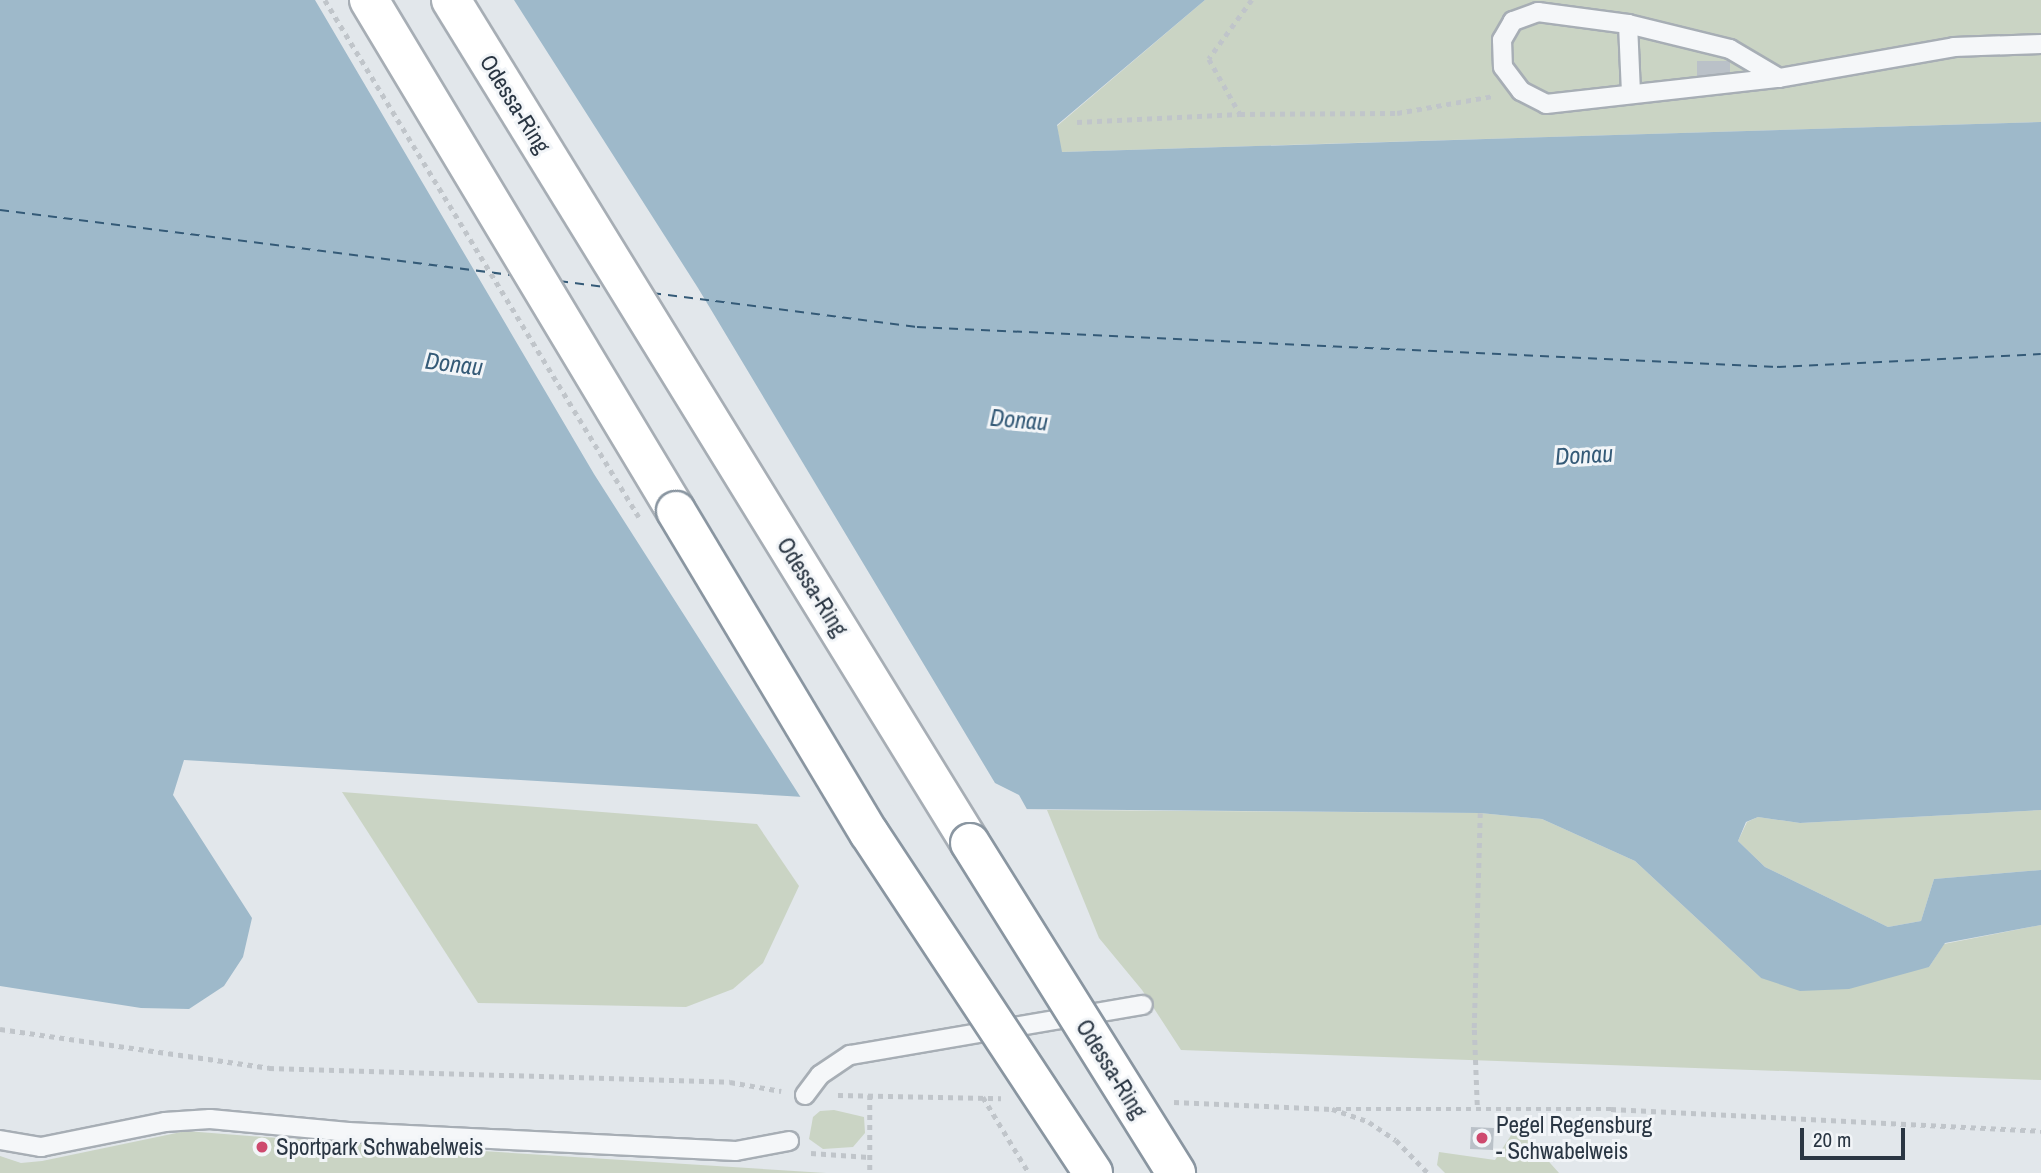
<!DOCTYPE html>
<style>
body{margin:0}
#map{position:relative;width:2041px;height:1173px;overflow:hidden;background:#e2e7eb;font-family:"Archivo Narrow",sans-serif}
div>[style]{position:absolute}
.green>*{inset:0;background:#cad4c4}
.water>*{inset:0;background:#9eb9ca}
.pier>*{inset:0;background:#e2e7eb}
.ferry>*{height:2px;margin-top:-1px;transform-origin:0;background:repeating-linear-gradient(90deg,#345a77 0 9px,transparent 0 16px)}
.building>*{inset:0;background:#bac1c8}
.path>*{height:4.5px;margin-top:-2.25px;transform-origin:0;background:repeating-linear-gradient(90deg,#c0c5ca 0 5px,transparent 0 10px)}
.roads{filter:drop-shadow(2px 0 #a7aeb5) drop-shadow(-2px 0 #a7aeb5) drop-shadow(0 2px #a7aeb5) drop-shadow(0 -2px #a7aeb5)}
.lane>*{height:18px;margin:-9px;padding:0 9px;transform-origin:9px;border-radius:9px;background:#f5f7f9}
.highway>*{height:38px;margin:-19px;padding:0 19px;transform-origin:19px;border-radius:19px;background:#fff}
.path-bridge>*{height:4.5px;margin-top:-2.25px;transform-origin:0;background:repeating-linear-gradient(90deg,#c0c5ca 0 5px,transparent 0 10px)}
.bridges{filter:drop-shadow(2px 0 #8a96a1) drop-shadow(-2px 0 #8a96a1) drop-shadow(0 2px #8a96a1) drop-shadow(0 -2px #8a96a1)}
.highway-bridge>*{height:38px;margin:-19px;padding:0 19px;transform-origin:19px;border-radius:19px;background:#fff}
.dots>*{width:19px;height:19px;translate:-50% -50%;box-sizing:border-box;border:4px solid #f2f5f8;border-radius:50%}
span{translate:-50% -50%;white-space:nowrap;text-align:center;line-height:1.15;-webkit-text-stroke:6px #f2f5f8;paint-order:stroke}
.street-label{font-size:23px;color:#2a3643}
.poi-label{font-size:23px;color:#2a3643}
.left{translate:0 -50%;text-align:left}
.water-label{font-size:24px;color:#345a77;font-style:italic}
.scale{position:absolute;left:1800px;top:1128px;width:105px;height:32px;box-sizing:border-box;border:4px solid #2a3643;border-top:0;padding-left:9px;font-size:21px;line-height:24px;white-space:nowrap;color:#2a3643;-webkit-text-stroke:5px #f2f5f8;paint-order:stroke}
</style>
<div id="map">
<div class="green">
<div style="clip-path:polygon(1205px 0,2041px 0,2041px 122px,1061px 152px,1057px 126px)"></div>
<div style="clip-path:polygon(342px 792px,757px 824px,799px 886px,763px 963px,733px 989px,686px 1007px,478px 1003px)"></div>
<div style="clip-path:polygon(1047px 810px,1480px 813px,1542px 819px,1635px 861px,1761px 978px,1929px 967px,1944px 944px,2041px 925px,2041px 1080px,1181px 1050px,1142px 990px,1099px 938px)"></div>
<div style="clip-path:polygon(2041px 810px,2041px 870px,1934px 879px,1921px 921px,1888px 927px,1765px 867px,1738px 841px,1747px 822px,1758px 817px,1800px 823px)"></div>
<div style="clip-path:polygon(834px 1110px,864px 1117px,865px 1133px,853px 1147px,823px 1149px,809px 1139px,813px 1117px,820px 1111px)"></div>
<div style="clip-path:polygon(1517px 1126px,1559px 1173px,1445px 1173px,1437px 1165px,1439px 1152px,1495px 1160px)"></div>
<div style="clip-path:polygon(186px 1131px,264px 1137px,826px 1173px,0 1173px,0 1156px,21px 1163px,42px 1161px)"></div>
</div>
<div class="water">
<div style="clip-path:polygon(0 0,1205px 0,1057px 125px,1062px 152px,2041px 122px,2041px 810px,1800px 823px,1758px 817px,1746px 822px,1738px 841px,1765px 867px,1888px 927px,1921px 921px,1934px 879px,2041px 870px,2041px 925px,1945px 943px,1929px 967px,1849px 989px,1800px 991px,1761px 978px,1635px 861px,1542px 819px,1480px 813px,1005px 809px,184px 760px,173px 795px,252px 918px,243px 957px,224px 986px,189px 1009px,141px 1008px,0 986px)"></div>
</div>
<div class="pier">
<div style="clip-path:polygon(315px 0,514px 0,698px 288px,995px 783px,1019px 795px,1029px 813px,803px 801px,594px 474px)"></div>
</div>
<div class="ferry">
<div style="left:0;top:210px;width:515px;rotate:7.25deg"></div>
<div style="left:559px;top:281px;width:46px;rotate:7.4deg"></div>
<div style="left:652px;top:293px;width:267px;rotate:7.3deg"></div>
<div style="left:917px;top:327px;width:861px;rotate:2.66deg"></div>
<div style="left:1777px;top:367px;width:264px;rotate:-2.8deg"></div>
</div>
<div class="building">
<div style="clip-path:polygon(1697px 61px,1730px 61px,1730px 77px,1697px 77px)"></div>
<div style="clip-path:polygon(1471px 1127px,1494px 1128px,1493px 1150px,1470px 1149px)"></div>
</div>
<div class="path">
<div style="left:1252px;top:0;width:73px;rotate:126.1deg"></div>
<div style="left:1209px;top:59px;width:63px;rotate:60.6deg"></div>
<div style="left:1240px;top:114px;width:157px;rotate:-0.4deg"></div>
<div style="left:1397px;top:113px;width:97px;rotate:-10deg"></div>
<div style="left:1077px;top:122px;width:163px;rotate:-2.8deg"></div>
<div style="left:0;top:1029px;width:272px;rotate:8.2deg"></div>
<div style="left:269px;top:1068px;width:461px;rotate:1.7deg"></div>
<div style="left:730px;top:1082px;width:52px;rotate:10deg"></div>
<div style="left:838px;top:1095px;width:163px;rotate:1.1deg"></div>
<div style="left:870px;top:1095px;width:78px;rotate:90deg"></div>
<div style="left:983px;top:1097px;width:89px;rotate:58.8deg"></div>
<div style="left:1174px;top:1102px;width:158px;rotate:2.5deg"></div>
<div style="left:1332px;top:1109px;width:39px;rotate:19deg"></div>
<div style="left:1369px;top:1122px;width:32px;rotate:34deg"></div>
<div style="left:1396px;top:1140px;width:46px;rotate:45.9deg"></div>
<div style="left:1477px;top:1105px;width:77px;rotate:-92.2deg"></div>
<div style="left:1474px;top:1028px;width:215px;rotate:-88.4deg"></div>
<div style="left:1336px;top:1109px;width:275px"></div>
<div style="left:1611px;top:1109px;width:431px;rotate:2.9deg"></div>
<div style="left:811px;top:1153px;width:58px;rotate:3.9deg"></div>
</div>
<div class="roads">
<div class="lane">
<div style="left:1628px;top:24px;width:69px;rotate:87.5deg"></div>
<div style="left:1779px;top:78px;width:57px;rotate:-149.4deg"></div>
<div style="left:1730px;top:49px;width:105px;rotate:-166.2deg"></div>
<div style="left:1628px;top:24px;width:91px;rotate:-172.4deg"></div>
<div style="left:1538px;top:12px;width:27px;rotate:160deg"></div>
<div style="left:1513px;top:21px;width:22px;rotate:120deg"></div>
<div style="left:1502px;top:40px;width:27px;rotate:88deg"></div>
<div style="left:1503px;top:67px;width:30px;rotate:53deg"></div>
<div style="left:1521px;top:91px;width:28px;rotate:27deg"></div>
<div style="left:1546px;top:104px;width:234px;rotate:-6.4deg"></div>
<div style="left:1779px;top:78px;width:178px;rotate:-10deg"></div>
<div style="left:1954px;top:47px;width:87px;rotate:-2deg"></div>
<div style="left:805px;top:1095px;width:25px;rotate:-53deg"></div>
<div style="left:820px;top:1075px;width:36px;rotate:-34deg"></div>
<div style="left:850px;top:1055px;width:297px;rotate:-9.7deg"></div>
<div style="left:0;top:1140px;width:42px;rotate:9.7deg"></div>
<div style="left:41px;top:1147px;width:126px;rotate:-11.4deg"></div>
<div style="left:165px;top:1122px;width:45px;rotate:-3.8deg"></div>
<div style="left:210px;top:1119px;width:139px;rotate:5.4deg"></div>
<div style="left:348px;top:1132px;width:388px;rotate:2.8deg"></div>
<div style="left:736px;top:1151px;width:54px;rotate:-10.7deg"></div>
</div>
<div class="highway">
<div style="left:369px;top:0;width:596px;rotate:59deg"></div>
<div style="left:451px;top:0;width:990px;rotate:58.38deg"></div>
</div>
</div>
<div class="path-bridge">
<div style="left:325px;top:0;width:605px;rotate:58.73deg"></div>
</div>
<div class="bridges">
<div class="highway-bridge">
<div style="left:676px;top:511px;width:375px;rotate:59.1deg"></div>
<div style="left:869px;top:833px;width:407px;rotate:56.6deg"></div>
<div style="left:970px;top:843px;width:389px;rotate:58deg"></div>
</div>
</div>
<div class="dots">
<div style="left:1482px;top:1138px;background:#ce496e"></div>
<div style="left:262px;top:1147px;background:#ce496e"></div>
</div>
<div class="street-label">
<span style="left:515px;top:104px;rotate:58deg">Odessa-Ring</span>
<span style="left:812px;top:587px;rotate:58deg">Odessa-Ring</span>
<span style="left:1111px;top:1069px;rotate:58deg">Odessa-Ring</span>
</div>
<div class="poi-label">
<span class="left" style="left:1496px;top:1138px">Pegel Regensburg<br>- Schwabelweis</span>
<span class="left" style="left:276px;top:1147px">Sportpark Schwabelweis</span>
</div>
<div class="water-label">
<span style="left:454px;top:364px;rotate:7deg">Donau</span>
<span style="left:1019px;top:420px;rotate:5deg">Donau</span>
<span style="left:1584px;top:455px;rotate:-3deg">Donau</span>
</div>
<div class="scale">20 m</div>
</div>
